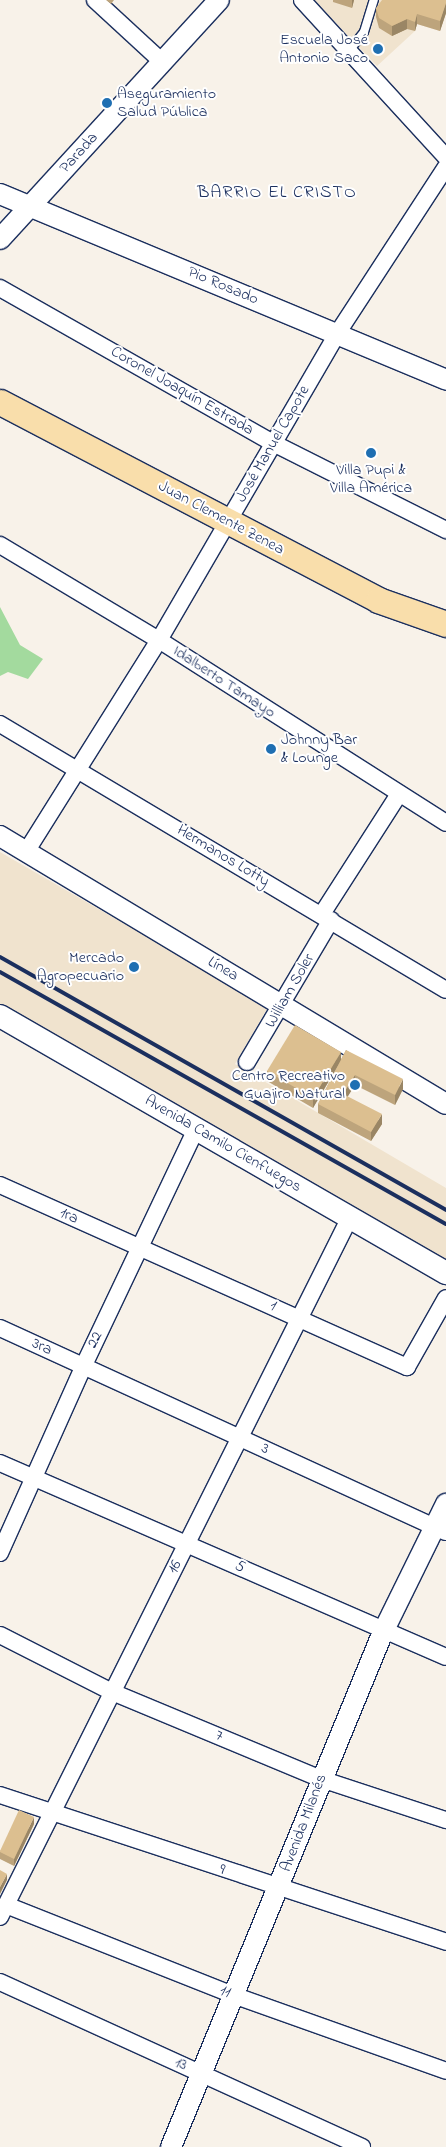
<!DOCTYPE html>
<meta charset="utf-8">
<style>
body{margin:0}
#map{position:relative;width:446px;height:2147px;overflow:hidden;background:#f8f2e9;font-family:"Indie Flower",sans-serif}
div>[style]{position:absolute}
.built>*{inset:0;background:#f0e3ce}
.green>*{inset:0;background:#a3da9e}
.roads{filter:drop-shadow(1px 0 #1b2f5e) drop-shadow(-1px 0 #1b2f5e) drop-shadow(0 1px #1b2f5e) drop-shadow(0 -1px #1b2f5e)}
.service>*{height:8px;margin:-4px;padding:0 4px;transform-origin:4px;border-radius:4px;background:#fff}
.minor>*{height:16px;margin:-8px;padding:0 8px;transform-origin:8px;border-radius:8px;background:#fff}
.tertiary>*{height:20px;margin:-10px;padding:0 10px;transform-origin:10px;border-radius:10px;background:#fff}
.secondary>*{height:22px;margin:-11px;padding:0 11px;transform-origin:11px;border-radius:11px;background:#fff}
.primary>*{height:25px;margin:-12.5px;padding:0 12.5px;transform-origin:12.5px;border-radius:12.5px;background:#f9deab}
.rail>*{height:4px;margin:-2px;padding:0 2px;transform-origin:2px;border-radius:2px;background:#1b2f5e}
.wall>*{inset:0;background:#bda47c}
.shaded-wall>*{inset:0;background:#9a8665}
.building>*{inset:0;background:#dcbf90}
.dots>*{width:14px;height:14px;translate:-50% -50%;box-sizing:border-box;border:2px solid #fff;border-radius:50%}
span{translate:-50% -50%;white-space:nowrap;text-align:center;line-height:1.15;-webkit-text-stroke:4px #fff;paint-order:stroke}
.poi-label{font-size:16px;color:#1b2f5e}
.right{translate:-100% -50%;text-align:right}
.left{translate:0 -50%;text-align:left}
.street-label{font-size:16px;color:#1b2f5e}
.neighbourhood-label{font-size:18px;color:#1b2f5e;letter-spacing:1px}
</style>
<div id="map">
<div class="built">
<div style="clip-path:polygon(314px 0,446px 0,446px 13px,440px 31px,417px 24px,415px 31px,377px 66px)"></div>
<div style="clip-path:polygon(0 852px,268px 1007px,235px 1064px,446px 1188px,446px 1261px,0 1005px)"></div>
</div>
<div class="green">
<div style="clip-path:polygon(0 607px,20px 645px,43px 659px,28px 679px,8px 672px,0 676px)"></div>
</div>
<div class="roads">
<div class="service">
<div style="left:349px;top:51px;width:24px;rotate:-52deg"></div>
<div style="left:364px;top:32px;width:34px;rotate:-73deg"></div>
</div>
<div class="minor">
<div style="left:95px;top:0;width:90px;rotate:42.7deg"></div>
<div style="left:302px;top:0;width:213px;rotate:47.5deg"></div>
<div style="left:0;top:288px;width:314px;rotate:29.6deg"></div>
<div style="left:273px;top:443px;width:194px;rotate:26.7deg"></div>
<div style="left:0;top:545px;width:185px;rotate:30.9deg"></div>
<div style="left:159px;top:640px;width:340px;rotate:32.5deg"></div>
<div style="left:0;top:724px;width:519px;rotate:30.81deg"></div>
<div style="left:26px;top:852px;width:250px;rotate:-57.9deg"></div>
<div style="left:159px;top:640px;width:354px;rotate:-59.8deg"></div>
<div style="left:337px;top:334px;width:199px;rotate:-56.9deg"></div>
<div style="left:322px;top:914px;width:143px;rotate:-57.3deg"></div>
<div style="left:247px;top:1062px;width:165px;rotate:-59.4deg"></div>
<div style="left:0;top:1185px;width:446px;rotate:24.1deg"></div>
<div style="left:407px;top:1367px;width:79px;rotate:-60.5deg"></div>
<div style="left:0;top:1328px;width:490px;rotate:24.6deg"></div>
<div style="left:0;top:1463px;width:486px;rotate:23.5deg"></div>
<div style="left:0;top:1553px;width:206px;rotate:-65.9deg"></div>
<div style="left:84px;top:1365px;width:261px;rotate:-64.6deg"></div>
<div style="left:0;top:1635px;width:126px;rotate:27deg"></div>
<div style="left:112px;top:1692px;width:226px;rotate:22.6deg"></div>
<div style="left:321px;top:1779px;width:132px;rotate:18.2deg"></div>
<div style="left:0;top:1795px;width:470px;rotate:18.2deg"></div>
<div style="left:6px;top:1905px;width:244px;rotate:21.6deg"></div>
<div style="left:233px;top:1995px;width:226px;rotate:19.6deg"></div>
<div style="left:0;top:1917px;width:783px;rotate:-63.43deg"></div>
<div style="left:0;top:1982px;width:398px;rotate:24.5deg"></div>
</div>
<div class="tertiary">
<div style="left:0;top:194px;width:483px;rotate:22.6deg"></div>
<div style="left:0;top:239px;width:324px;rotate:-47.5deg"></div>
<div style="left:0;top:836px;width:520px;rotate:31deg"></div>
<div style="left:171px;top:2147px;width:557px;rotate:-67.63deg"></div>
<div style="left:383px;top:1632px;width:143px;rotate:-63.8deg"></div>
</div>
<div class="secondary">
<div style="left:0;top:1016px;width:515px;rotate:29.95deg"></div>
</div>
<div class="primary">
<div style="left:0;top:402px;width:427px;rotate:27.6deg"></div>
<div style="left:378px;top:600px;width:72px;rotate:19.4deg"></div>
</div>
</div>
<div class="rail">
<div style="left:0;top:957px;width:513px;rotate:29.56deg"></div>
<div style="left:0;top:972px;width:512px;rotate:29.47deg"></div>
</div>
<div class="wall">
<div style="clip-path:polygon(106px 0,114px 0,111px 4px)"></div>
<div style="clip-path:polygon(333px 0,354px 0,352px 8px,333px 2px)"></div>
<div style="clip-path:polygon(446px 0,446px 13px,440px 31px,417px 24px,415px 31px,407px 29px,392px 36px,379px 28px,376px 17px,376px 8px)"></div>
<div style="clip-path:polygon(346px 1050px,403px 1089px,395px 1105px,355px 1085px,347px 1097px,382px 1124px,371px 1141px,318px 1113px,318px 1104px)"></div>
<div style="clip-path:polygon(341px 1052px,313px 1108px,267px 1081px,267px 1071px)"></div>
<div style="clip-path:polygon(34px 1824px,14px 1866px,0 1859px,0 1851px)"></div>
</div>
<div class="shaded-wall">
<div style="clip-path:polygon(352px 0,354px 0,352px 8px)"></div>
<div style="clip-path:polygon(446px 3px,446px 13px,440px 31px,440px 21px)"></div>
<div style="clip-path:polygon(417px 14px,417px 24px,415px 31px,415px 22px)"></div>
<div style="clip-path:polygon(407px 19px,407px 29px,392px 36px,392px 26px)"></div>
<div style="clip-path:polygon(341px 1052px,341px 1061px,313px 1108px,313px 1098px)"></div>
<div style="clip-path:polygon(355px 1075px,355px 1085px,343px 1104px,343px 1094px)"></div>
<div style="clip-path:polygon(403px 1079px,403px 1089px,395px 1105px,395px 1095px)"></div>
<div style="clip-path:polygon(382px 1114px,382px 1124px,371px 1141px,371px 1132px)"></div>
<div style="clip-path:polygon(34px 1817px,34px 1824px,14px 1866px,14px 1859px)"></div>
<div style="clip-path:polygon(7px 1874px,7px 1880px,0 1894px,0 1887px)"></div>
</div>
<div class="building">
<div style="clip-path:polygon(382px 0,446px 0,446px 3px,440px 21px,417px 14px,415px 22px,407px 19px,392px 26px,379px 18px,376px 8px)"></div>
<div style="clip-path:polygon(295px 1025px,341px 1052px,313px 1098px,267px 1071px)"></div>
<div style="clip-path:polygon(346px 1050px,403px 1079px,395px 1095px,355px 1075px,343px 1094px,382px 1114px,371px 1132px,318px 1104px)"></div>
<div style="clip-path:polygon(19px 1810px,34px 1817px,14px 1859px,0 1852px,0 1851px)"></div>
<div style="clip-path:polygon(0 1870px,7px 1874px,0 1887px)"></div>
</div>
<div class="dots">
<div style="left:378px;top:49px;background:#1f6fb2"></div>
<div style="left:107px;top:103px;background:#1f6fb2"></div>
<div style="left:371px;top:453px;background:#1f6fb2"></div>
<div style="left:271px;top:749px;background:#1f6fb2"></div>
<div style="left:134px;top:967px;background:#1f6fb2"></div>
<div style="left:355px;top:1085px;background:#1f6fb2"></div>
</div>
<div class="poi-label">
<span class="right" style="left:368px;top:49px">Escuela José<br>Antonio Saco</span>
<span class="left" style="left:117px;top:103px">Aseguramiento<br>Salud Pública</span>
<span style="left:371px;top:479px">Villa Pupi &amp;<br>Villa América</span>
<span class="left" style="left:281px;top:749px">Johnny Bar<br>&amp; Lounge</span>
<span class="right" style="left:124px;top:967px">Mercado<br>Agropecuario</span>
<span class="right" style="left:345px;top:1085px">Centro Recreativo<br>Guajiro Natural</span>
</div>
<div class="street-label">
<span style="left:79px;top:153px;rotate:-48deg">Parada</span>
<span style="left:223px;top:286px;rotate:23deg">Pio Rosado</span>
<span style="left:182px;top:391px;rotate:30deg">Coronel Joaquín Estrada</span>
<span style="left:273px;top:444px;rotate:-60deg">José Manuel Capote</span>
<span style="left:221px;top:518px;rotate:28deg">Juan Clemente Zenea</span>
<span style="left:224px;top:682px;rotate:33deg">Idalberto Tamayo</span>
<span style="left:223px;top:856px;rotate:31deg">Hermanos Lotty</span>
<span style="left:223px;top:969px;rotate:31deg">Línea</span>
<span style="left:290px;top:991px;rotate:-60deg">William Soler</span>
<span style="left:223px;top:1144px;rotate:30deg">Avenida Camilo Cienfuegos</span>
<span style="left:69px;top:1216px;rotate:24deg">1ra</span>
<span style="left:273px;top:1306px;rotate:24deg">1</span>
<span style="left:95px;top:1340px;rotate:-65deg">22</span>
<span style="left:42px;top:1347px;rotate:24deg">3ra</span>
<span style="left:265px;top:1449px;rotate:25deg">3</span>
<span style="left:175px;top:1567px;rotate:-63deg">16</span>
<span style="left:240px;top:1567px;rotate:24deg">5</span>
<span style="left:219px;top:1736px;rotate:23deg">7</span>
<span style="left:304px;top:1823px;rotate:-69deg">Avenida Milanés</span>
<span style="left:222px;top:1870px;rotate:19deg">9</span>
<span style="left:225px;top:1992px;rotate:21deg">11</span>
<span style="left:181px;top:2064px;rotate:24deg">13</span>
</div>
<div class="neighbourhood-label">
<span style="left:277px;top:193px">BARRIO EL CRISTO</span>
</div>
</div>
